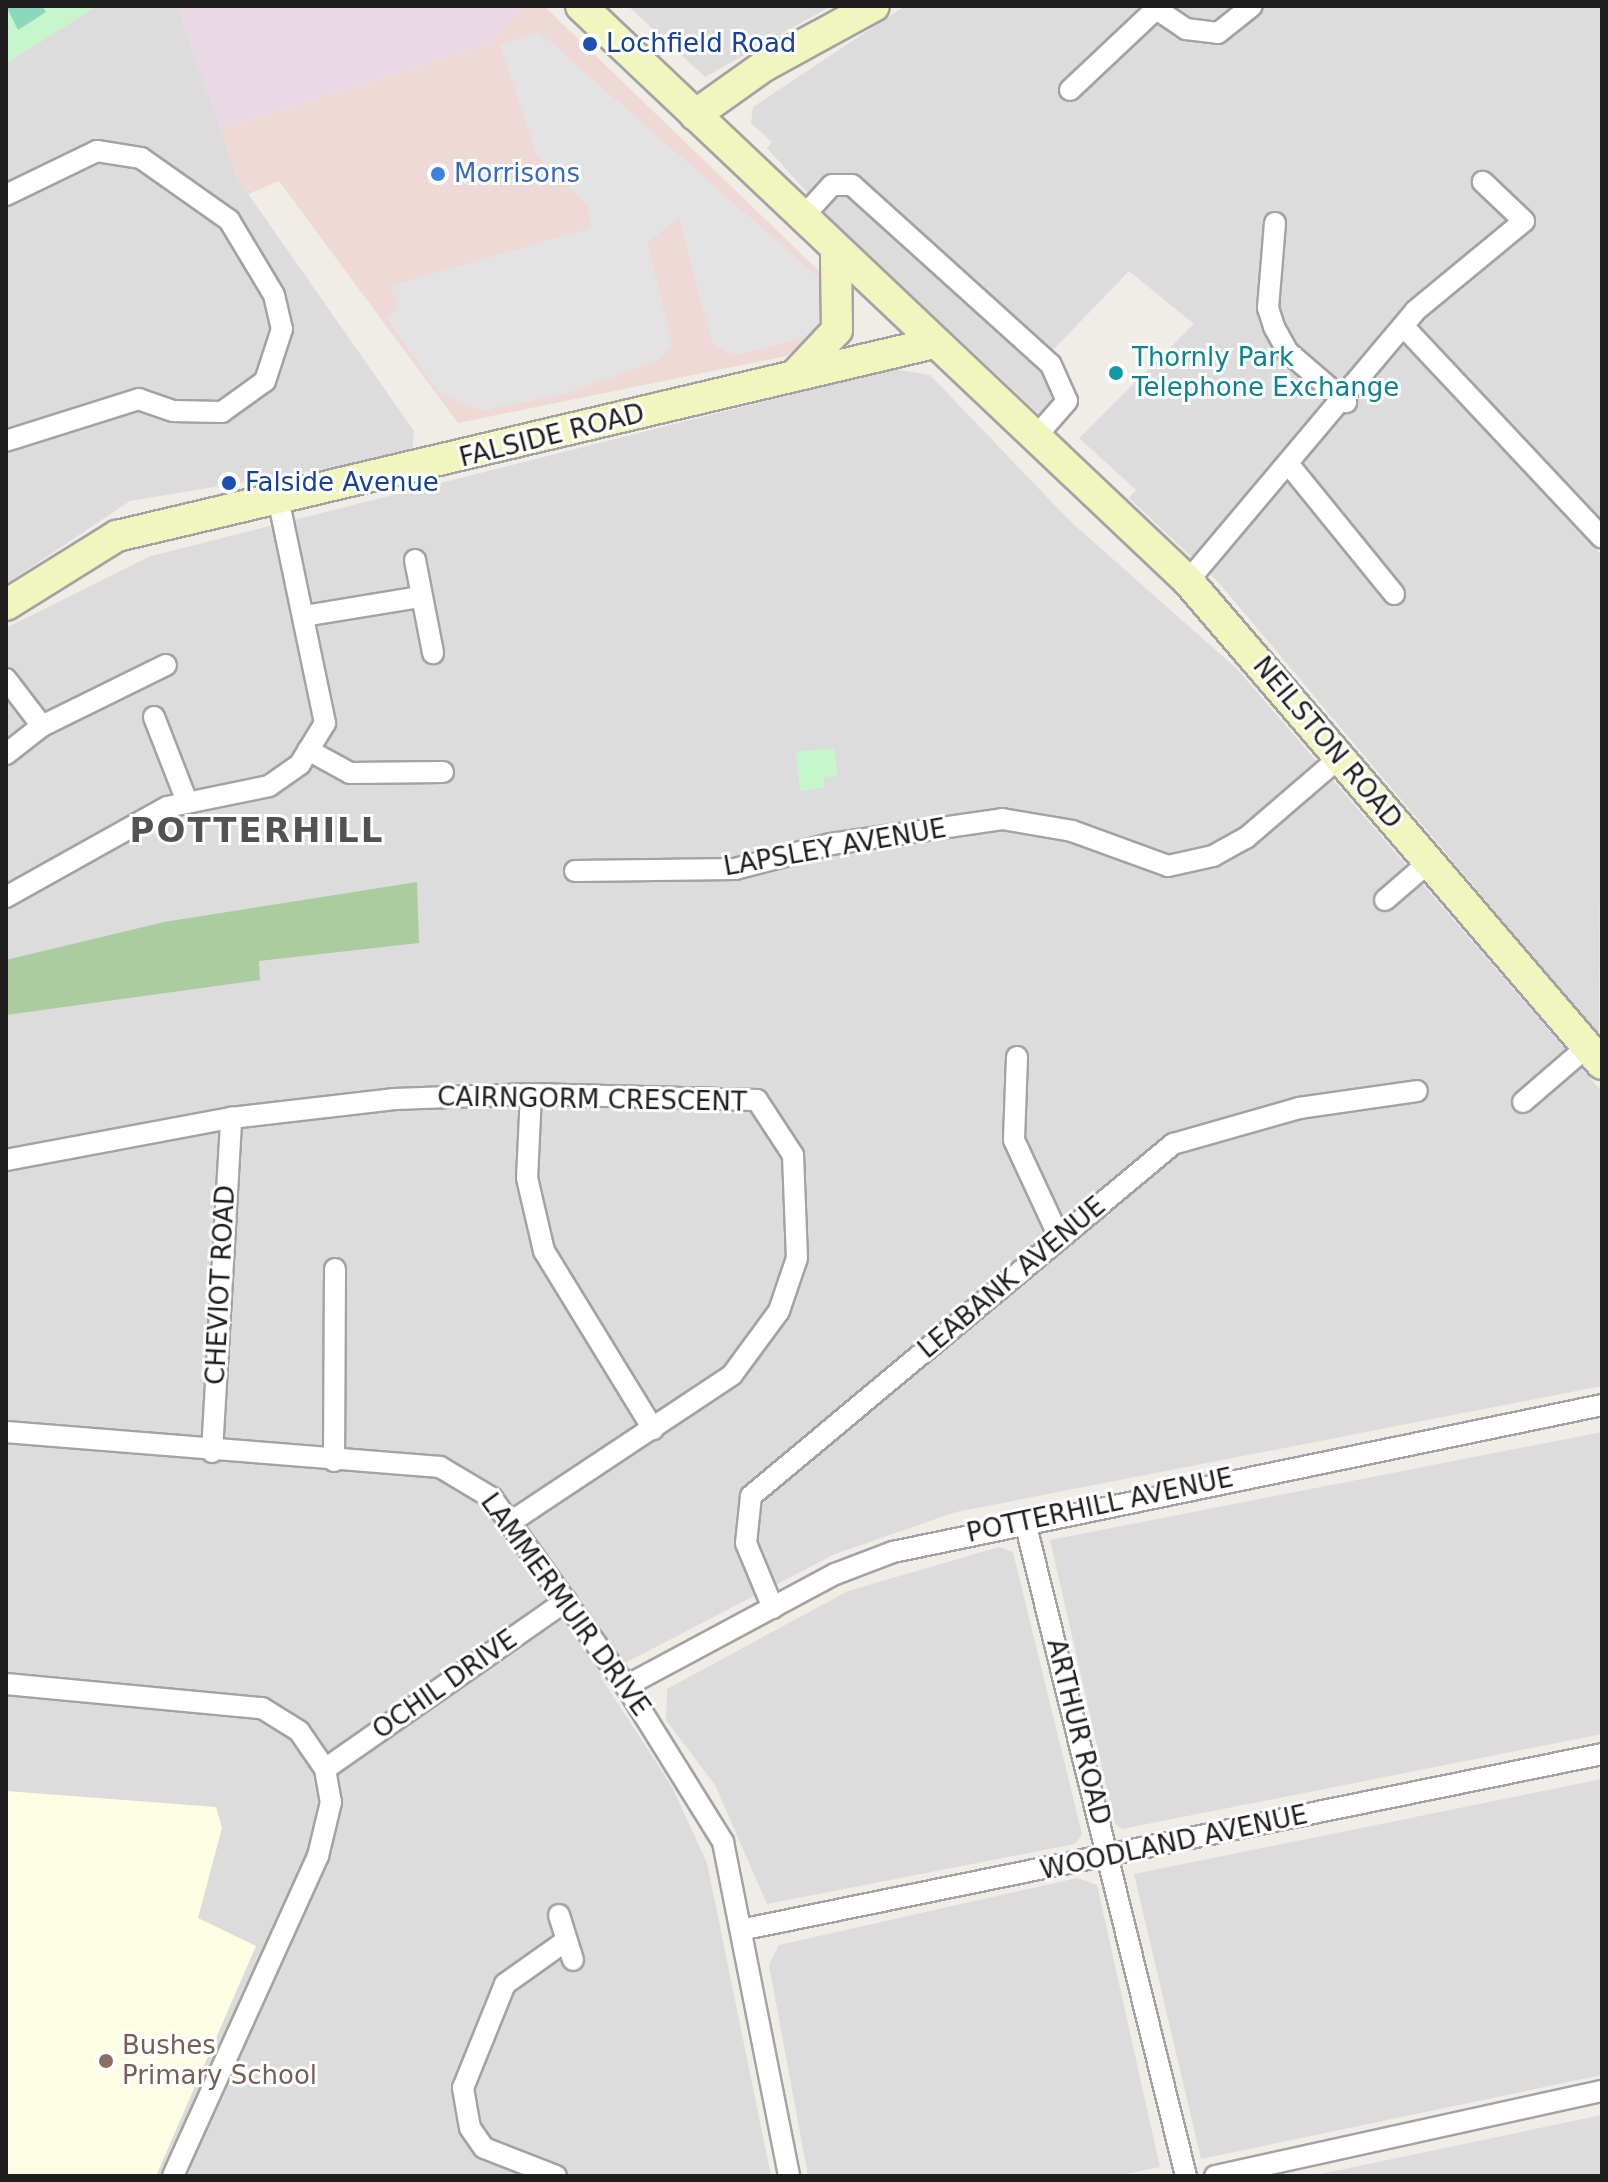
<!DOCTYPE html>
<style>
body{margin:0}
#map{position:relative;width:1608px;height:2182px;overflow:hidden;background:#efede6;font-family:"DejaVu Sans",sans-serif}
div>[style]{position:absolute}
.residential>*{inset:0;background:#dddcdc}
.commercial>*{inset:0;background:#efd9d7}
.industrial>*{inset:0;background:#e8d9e5}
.education>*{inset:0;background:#fcfde2}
.forest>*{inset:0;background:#aacc9e}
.park>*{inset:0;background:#c7f6cc}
.pitch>*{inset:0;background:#8ad9bd}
.parking>*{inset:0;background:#e3e3e3}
.roads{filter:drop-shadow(2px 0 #a3a3a3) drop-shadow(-2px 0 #a3a3a3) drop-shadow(0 2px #a3a3a3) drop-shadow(0 -2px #a3a3a3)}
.street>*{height:20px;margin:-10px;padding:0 10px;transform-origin:10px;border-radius:10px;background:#fff}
.secondary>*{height:30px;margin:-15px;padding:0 15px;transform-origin:15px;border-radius:15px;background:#f1f5be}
.dots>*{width:22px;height:22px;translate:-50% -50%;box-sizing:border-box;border:4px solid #fff;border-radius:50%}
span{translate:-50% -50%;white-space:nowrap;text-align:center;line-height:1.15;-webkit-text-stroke:6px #fff;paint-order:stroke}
.transit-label{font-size:26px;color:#164399}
.left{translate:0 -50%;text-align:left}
.shop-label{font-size:26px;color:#366cbe}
.culture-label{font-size:26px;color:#0d838f}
.street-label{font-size:26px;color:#1f1f1f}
.education-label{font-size:26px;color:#785e54}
.district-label{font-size:34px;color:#525252;font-weight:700;letter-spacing:2px}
.frame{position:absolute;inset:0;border:8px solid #1f1f1f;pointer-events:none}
</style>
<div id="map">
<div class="residential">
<div style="clip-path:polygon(97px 6px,178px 6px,237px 178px,414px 431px,412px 454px,130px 501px,6px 584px,6px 63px)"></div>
<div style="clip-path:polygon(628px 6px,831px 6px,705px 77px)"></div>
<div style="clip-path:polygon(905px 6px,1602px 6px,1602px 524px,1589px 540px,1602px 556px,1599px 1035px,1220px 584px,1129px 498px,1136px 490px,1079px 438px,1194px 324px,1129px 271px,1053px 350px,1056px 401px,1039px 414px,830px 218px,767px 148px,772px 142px,751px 123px,753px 107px)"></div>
<div style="clip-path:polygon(893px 369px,930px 375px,1071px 522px,1237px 669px,1602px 1092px,1602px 1386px,956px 1512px,835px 1554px,600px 1676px,671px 1785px,707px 1863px,771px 2176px,6px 2176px,6px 628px,151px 556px)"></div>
<div style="clip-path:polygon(1602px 1432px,1602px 1734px,1122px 1829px,1115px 1824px,1050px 1540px)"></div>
<div style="clip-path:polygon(999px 1547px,1013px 1552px,1082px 1834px,1075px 1844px,767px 1904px,715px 1785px,666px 1720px,667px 1689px,848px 1591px)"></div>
<div style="clip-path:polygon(1602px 1779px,1602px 2075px,1201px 2159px,1134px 1874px)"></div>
<div style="clip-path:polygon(1077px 1878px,1097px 1885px,1160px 2167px,1116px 2176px,808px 2176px,769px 1965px,779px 1945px)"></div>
<div style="clip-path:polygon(1602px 2115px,1602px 2176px,1311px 2176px)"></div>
</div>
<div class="commercial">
<div style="clip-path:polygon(524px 6px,544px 6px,818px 270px,832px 303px,826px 329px,786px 356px,458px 423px,279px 181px,248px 194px,237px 178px,220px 129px,490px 44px)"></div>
</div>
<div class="industrial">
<div style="clip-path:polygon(178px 6px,524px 6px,490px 44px,220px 129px)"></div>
</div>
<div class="education">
<div style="clip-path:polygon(6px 1791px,216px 1807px,222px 1828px,198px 1918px,256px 1946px,156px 2176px,6px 2176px)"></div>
</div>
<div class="forest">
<div style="clip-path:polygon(417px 882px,419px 943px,259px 961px,260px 980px,6px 1015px,6px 960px,164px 922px)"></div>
</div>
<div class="park">
<div style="clip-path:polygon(6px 6px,97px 6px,6px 63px)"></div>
<div style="clip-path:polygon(834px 748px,837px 776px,824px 777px,824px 788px,800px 791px,796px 752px)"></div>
</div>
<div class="pitch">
<div style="clip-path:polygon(6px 6px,42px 6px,46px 12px,18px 30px)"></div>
</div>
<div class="parking">
<div style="clip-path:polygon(539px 32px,820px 279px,828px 311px,814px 335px,733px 356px,712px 343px,679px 217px,647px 243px,672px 344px,660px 360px,567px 393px,481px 411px,439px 393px,386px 317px,400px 309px,390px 286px,591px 228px,587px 205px,537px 156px,500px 45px)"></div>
</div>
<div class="roads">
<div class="street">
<div style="left:1152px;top:6px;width:41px;rotate:34.1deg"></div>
<div style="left:1186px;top:29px;width:32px;rotate:7deg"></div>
<div style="left:1218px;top:33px;width:43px;rotate:-38.5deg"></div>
<div style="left:1070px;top:90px;width:117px;rotate:-43.3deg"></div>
<div style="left:6px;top:195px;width:101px;rotate:-25.8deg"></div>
<div style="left:97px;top:151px;width:45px;rotate:9deg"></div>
<div style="left:141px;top:158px;width:108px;rotate:35.2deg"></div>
<div style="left:229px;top:220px;width:87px;rotate:59deg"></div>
<div style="left:274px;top:295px;width:35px;rotate:77deg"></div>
<div style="left:282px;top:329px;width:55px;rotate:108.1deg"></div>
<div style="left:265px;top:381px;width:53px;rotate:144.2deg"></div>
<div style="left:222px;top:412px;width:49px;rotate:-178.8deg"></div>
<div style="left:173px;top:411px;width:36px;rotate:-161deg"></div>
<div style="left:139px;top:399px;width:139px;rotate:162.5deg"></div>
<div style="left:800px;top:220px;width:47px;rotate:-47.6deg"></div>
<div style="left:832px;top:185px;width:20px"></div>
<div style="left:852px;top:185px;width:268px;rotate:42.1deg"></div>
<div style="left:1051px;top:365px;width:39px;rotate:66deg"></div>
<div style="left:1067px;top:401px;width:52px;rotate:131.1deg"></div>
<div style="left:1275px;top:223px;width:85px;rotate:94.7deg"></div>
<div style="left:1268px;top:308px;width:20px;rotate:72deg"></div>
<div style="left:1274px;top:327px;width:29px;rotate:61deg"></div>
<div style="left:1288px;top:352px;width:77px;rotate:40.8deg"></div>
<div style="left:1404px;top:327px;width:289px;rotate:46.8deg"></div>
<div style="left:1290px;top:466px;width:165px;rotate:50.9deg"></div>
<div style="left:415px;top:560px;width:95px;rotate:79deg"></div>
<div style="left:1188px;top:581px;width:353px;rotate:-49.9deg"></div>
<div style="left:1415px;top:311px;width:141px;rotate:-39.5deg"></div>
<div style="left:1524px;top:221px;width:57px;rotate:-136.4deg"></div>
<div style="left:304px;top:616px;width:118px;rotate:-9.3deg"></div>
<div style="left:6px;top:679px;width:59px;rotate:52.5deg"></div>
<div style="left:154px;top:717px;width:88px;rotate:68.7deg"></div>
<div style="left:308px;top:750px;width:48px;rotate:28.7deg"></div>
<div style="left:350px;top:773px;width:93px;rotate:-0.6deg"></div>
<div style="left:6px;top:754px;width:46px;rotate:-37.9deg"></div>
<div style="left:42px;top:726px;width:138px;rotate:-26.2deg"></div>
<div style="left:575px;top:871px;width:160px;rotate:-0.7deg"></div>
<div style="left:735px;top:869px;width:99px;rotate:-14.6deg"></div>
<div style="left:831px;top:844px;width:173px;rotate:-8.3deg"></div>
<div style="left:1002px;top:819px;width:71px;rotate:9.7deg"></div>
<div style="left:1072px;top:831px;width:102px;rotate:20deg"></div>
<div style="left:1168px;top:866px;width:46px;rotate:-12.5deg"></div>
<div style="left:1213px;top:856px;width:38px;rotate:-29deg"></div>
<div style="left:1246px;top:838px;width:123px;rotate:-40.7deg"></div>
<div style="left:6px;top:897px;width:184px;rotate:-29.2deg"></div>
<div style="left:167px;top:807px;width:104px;rotate:-11.6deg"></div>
<div style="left:269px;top:786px;width:38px;rotate:-35deg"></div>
<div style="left:300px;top:764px;width:48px;rotate:-58.6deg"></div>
<div style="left:325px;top:723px;width:229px;rotate:-101.8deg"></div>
<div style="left:1385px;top:900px;width:58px;rotate:-40.8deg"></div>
<div style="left:1017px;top:1057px;width:83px;rotate:92.1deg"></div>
<div style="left:1014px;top:1140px;width:107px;rotate:65.1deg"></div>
<div style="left:531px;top:1094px;width:84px;rotate:92.7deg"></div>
<div style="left:527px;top:1178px;width:75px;rotate:76.9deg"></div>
<div style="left:544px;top:1251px;width:209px;rotate:58.5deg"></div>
<div style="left:1523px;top:1102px;width:84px;rotate:-40.7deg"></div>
<div style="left:6px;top:1160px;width:229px;rotate:-10.6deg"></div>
<div style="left:231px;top:1118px;width:165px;rotate:-6.6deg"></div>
<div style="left:395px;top:1099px;width:136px;rotate:-2.1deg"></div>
<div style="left:531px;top:1094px;width:226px;rotate:1.5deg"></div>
<div style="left:757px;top:1100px;width:66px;rotate:56.8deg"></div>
<div style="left:793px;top:1155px;width:103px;rotate:87.8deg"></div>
<div style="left:797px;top:1258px;width:56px;rotate:108.8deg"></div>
<div style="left:779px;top:1311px;width:79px;rotate:126.3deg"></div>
<div style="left:732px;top:1375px;width:265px;rotate:146.4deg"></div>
<div style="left:6px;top:1432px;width:435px;rotate:4.6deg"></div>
<div style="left:440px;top:1467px;width:61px;rotate:30.8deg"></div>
<div style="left:492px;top:1498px;width:231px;rotate:54.5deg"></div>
<div style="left:626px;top:1686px;width:184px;rotate:58.1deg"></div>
<div style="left:723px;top:1842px;width:340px;rotate:78.8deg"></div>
<div style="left:212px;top:1452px;width:335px;rotate:-86.7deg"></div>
<div style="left:334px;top:1461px;width:192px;rotate:-89.7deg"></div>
<div style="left:1025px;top:1522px;width:674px;rotate:76.17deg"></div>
<div style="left:773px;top:1608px;width:70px;rotate:-112.6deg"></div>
<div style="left:746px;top:1543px;width:47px;rotate:-83.9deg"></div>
<div style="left:751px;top:1496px;width:550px;rotate:-39.83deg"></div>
<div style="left:1173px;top:1144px;width:131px;rotate:-15.9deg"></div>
<div style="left:1299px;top:1108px;width:119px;rotate:-8.2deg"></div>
<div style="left:6px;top:1684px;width:257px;rotate:5.4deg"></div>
<div style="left:262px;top:1708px;width:44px;rotate:31.9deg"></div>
<div style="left:299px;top:1731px;width:46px;rotate:55.6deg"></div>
<div style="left:325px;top:1769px;width:34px;rotate:80deg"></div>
<div style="left:331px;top:1802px;width:56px;rotate:103.5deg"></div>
<div style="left:318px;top:1856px;width:351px;rotate:114.4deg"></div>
<div style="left:626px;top:1686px;width:237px;rotate:-28.2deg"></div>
<div style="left:835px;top:1574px;width:62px;rotate:-20.8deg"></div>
<div style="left:893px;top:1552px;width:724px;rotate:-11.71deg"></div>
<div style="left:325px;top:1769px;width:294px;rotate:-34.9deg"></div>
<div style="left:559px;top:1915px;width:47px;rotate:72.7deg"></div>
<div style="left:745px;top:1929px;width:875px;rotate:-11.54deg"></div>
<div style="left:556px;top:2176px;width:77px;rotate:-158.7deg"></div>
<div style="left:484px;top:2148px;width:24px;rotate:-125deg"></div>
<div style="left:470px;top:2128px;width:41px;rotate:-99.9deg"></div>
<div style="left:463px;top:2088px;width:112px;rotate:-68deg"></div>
<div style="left:505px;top:1984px;width:72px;rotate:-35.4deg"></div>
<div style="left:1215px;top:2176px;width:396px;rotate:-12.4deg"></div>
</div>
<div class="secondary">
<div style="left:581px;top:6px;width:836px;rotate:43.45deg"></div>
<div style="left:1188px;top:581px;width:636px;rotate:49.4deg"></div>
<div style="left:695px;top:115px;width:85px;rotate:-35.4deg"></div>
<div style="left:764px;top:66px;width:125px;rotate:-28.6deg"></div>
<div style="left:796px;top:374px;width:60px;rotate:-47deg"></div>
<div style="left:837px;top:330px;width:76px;rotate:-90.8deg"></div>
<div style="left:6px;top:605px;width:131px;rotate:-31.9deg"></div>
<div style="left:117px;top:536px;width:835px;rotate:-13.29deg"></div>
</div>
</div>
<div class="dots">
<div style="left:590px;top:44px;background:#1a4fb4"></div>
<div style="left:438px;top:174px;background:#3f7fe0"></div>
<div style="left:1116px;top:373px;background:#0f9aa8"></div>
<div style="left:229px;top:483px;background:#1a4fb4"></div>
<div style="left:106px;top:2061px;background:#8d6e63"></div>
</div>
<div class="transit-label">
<span class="left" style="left:606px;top:44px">Lochfield Road</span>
<span class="left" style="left:245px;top:483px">Falside Avenue</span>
</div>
<div class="shop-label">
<span class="left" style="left:454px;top:174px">Morrisons</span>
</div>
<div class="culture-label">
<span class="left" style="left:1132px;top:373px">Thornly Park<br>Telephone Exchange</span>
</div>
<div class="street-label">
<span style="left:552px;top:436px;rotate:-14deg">FALSIDE ROAD</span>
<span style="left:1327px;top:743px;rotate:50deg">NEILSTON ROAD</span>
<span style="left:835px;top:848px;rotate:-10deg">LAPSLEY AVENUE</span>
<span style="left:592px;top:1100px;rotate:1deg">CAIRNGORM CRESCENT</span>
<span style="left:1012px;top:1278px;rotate:-40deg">LEABANK AVENUE</span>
<span style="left:221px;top:1285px;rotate:-87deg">CHEVIOT ROAD</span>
<span style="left:1100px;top:1506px;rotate:-12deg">POTTERHILL AVENUE</span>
<span style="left:565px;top:1605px;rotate:54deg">LAMMERMUIR DRIVE</span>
<span style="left:445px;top:1685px;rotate:-35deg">OCHIL DRIVE</span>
<span style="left:1078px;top:1732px;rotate:76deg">ARTHUR ROAD</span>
<span style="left:1174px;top:1843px;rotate:-12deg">WOODLAND AVENUE</span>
</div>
<div class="education-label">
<span class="left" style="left:122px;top:2061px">Bushes<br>Primary School</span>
</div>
<div class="district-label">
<span style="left:257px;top:831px">POTTERHILL</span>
</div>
<div class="frame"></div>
</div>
